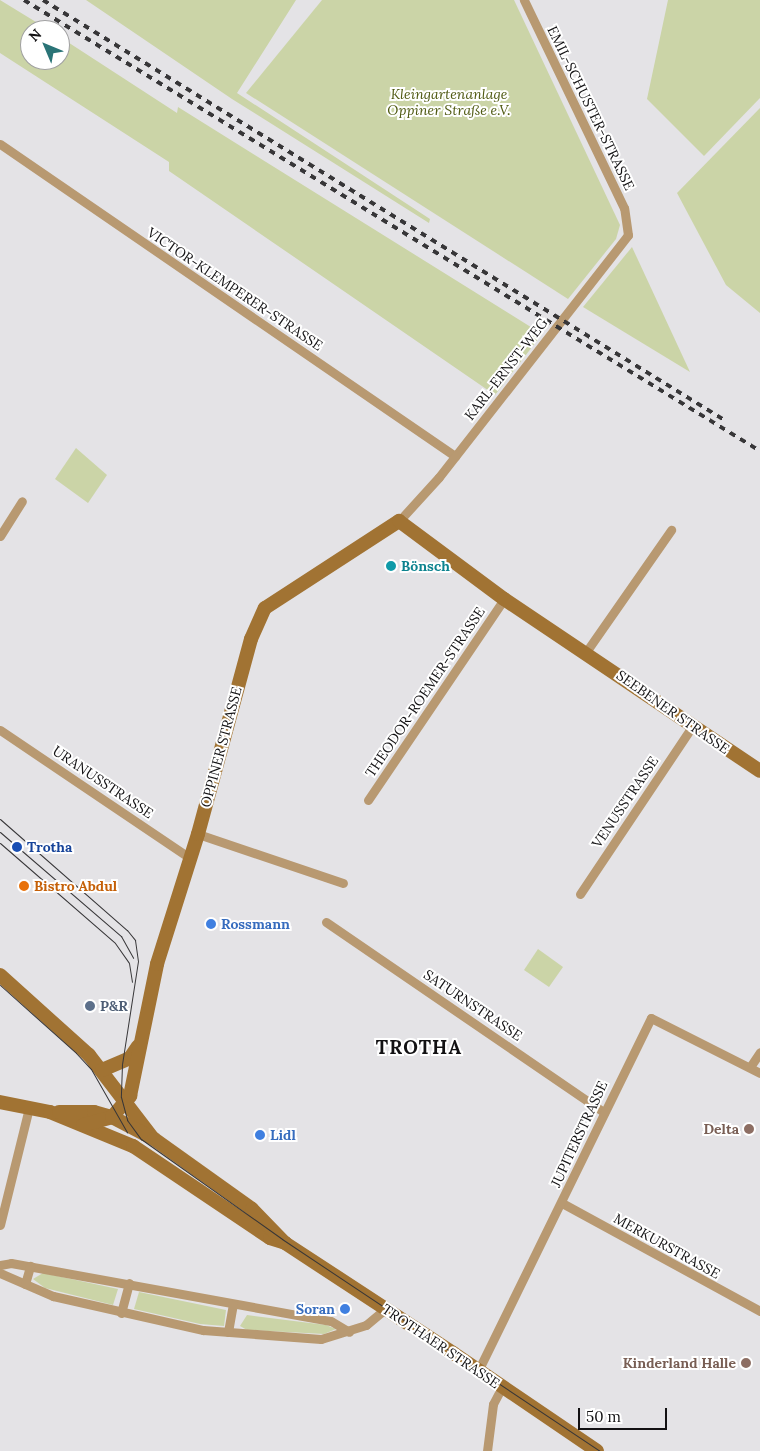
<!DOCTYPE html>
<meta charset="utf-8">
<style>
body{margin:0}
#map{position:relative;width:760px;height:1451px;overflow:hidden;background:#e4e3e6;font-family:Lora,serif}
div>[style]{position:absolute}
.green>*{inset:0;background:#cbd4a7}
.street>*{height:9px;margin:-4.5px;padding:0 4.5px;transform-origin:4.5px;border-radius:4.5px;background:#b89971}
.secondary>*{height:14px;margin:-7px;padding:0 7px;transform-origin:7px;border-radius:7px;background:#a17333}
.tram>*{height:1px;margin:-0.5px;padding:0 0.5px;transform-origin:0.5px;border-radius:0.5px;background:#373638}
.rail>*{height:4px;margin-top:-2px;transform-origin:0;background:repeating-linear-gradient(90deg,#373638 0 6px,transparent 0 12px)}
.dots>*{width:14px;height:14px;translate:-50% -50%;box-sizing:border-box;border:2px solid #fff;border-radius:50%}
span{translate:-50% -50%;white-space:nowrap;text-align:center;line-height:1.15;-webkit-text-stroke:4px #fff;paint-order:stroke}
.park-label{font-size:14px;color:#4f5911;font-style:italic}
.street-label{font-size:14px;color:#121113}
.culture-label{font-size:14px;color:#0d838f;font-weight:700}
.left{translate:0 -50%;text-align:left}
.transit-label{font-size:14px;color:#164399;font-weight:700}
.food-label{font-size:14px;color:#c56008;font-weight:700}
.shop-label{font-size:14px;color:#366cbe;font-weight:700}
.right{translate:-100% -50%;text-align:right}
.service-label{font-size:14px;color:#4e5e75;font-weight:700}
.education-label{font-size:14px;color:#785e54;font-weight:700}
.district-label{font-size:19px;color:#121113;font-weight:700;letter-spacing:1px}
.north{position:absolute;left:20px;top:20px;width:50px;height:50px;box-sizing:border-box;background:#fff;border:1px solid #a0a0a1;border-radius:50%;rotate:315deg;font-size:14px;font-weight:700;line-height:20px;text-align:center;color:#121113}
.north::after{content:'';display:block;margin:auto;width:18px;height:22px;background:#2a7477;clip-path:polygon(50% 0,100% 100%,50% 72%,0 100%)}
.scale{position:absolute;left:578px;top:1408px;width:89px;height:22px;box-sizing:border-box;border:2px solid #121113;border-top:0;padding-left:6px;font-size:15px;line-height:18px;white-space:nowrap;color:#121113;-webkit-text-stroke:4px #fff;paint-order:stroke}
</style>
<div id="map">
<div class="green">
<div style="clip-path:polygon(0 0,49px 30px,30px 30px,30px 60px,60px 60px,60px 37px,177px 113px,178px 107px,542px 334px,495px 395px,169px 171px,169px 162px,0 53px)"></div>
<div style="clip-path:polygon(86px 0,296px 0,237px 93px,430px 219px,429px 223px,232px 99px)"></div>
<div style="clip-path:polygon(322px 0,514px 0,620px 225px,616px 239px,568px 299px,246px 93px)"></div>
<div style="clip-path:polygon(668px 0,760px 0,760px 98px,704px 156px,647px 99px)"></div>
<div style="clip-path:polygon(760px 108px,760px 313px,726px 285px,677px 193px)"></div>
<div style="clip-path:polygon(632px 247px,690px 372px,583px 307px)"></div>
<div style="clip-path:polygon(76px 448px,107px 475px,88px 503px,55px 479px)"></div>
<div style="clip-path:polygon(538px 949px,563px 967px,549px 987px,524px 970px)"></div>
<div style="clip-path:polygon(43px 1273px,118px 1289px,113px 1305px,45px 1288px,33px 1279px)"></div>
<div style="clip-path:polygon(139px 1292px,226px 1310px,224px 1326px,200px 1324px,134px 1309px)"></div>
<div style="clip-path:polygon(247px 1315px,326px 1325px,336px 1329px,324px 1334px,247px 1330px,240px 1326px)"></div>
</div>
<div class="street">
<div style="left:0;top:144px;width:552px;rotate:34.44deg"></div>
<div style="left:399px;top:521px;width:59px;rotate:-47.7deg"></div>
<div style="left:439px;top:477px;width:307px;rotate:-52deg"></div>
<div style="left:628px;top:235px;width:27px;rotate:-98deg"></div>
<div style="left:624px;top:208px;width:231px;rotate:-115.7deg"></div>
<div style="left:0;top:536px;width:41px;rotate:-57.8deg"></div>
<div style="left:586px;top:652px;width:149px;rotate:-55.1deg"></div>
<div style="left:0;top:730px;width:229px;rotate:34deg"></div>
<div style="left:368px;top:800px;width:243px;rotate:-55.9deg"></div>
<div style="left:198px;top:834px;width:153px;rotate:18.7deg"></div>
<div style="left:580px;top:894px;width:203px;rotate:-56.2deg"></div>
<div style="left:326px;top:922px;width:337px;rotate:34.4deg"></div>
<div style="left:750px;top:1067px;width:18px;rotate:-56deg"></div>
<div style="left:562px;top:1203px;width:226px;rotate:28.6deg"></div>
<div style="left:0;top:1225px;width:121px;rotate:-76.1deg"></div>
<div style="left:0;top:1265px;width:11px;rotate:-10deg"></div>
<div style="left:11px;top:1263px;width:325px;rotate:10.3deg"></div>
<div style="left:331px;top:1321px;width:21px;rotate:31deg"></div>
<div style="left:0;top:1273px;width:58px;rotate:23.5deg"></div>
<div style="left:53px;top:1296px;width:154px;rotate:12.8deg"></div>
<div style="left:203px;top:1330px;width:118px;rotate:4.4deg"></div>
<div style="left:321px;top:1339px;width:47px;rotate:-17.3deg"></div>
<div style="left:366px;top:1325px;width:25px;rotate:-40deg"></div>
<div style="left:25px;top:1284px;width:19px;rotate:-74deg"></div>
<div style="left:121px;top:1313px;width:31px;rotate:-75deg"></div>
<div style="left:228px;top:1332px;width:28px;rotate:-80deg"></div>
<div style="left:478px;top:1371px;width:393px;rotate:-63.9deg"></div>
<div style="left:651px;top:1018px;width:122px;rotate:26.8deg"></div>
<div style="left:487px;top:1451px;width:47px;rotate:-82.7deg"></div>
<div style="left:493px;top:1404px;width:19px;rotate:-62deg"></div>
</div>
<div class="secondary">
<div style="left:0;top:975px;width:120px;rotate:42deg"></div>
<div style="left:89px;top:1055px;width:103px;rotate:52.5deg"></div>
<div style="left:102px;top:1070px;width:30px;rotate:-23deg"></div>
<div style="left:130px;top:1058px;width:14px;rotate:-56deg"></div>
<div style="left:0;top:1102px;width:51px;rotate:11.3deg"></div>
<div style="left:50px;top:1112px;width:90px;rotate:22.3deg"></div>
<div style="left:133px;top:1146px;width:165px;rotate:33.9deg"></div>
<div style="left:270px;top:1238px;width:16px;rotate:18deg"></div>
<div style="left:285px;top:1243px;width:201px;rotate:33.2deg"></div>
<div style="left:453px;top:1353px;width:174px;rotate:34.2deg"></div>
<div style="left:59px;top:1112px;width:35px"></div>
<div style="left:94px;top:1112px;width:19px;rotate:16deg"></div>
<div style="left:112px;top:1117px;width:47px;rotate:27.6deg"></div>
<div style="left:154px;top:1139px;width:120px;rotate:35.5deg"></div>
<div style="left:252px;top:1209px;width:47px;rotate:45.9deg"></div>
<div style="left:83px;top:1125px;width:30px;rotate:-15deg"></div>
<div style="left:112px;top:1117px;width:28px;rotate:-49deg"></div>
<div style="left:130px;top:1096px;width:135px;rotate:-78.4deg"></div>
<div style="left:157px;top:964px;width:136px;rotate:-72.5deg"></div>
<div style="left:198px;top:834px;width:202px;rotate:-74.8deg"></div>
<div style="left:251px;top:639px;width:34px;rotate:-66deg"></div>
<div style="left:265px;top:608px;width:160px;rotate:-33deg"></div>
<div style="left:399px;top:521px;width:131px;rotate:36.6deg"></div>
<div style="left:504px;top:599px;width:308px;rotate:33.9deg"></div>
</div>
<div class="tram">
<div style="left:0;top:819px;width:169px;rotate:41.2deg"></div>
<div style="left:127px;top:930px;width:13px;rotate:51deg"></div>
<div style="left:135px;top:940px;width:21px;rotate:82deg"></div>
<div style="left:138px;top:961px;width:104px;rotate:98.8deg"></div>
<div style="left:122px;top:1064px;width:33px;rotate:92deg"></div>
<div style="left:121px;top:1097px;width:24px;rotate:75deg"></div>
<div style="left:127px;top:1120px;width:24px;rotate:54deg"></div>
<div style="left:141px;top:1139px;width:173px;rotate:35.3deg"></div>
<div style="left:282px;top:1239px;width:382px;rotate:33.7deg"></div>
<div style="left:0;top:832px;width:160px;rotate:40.7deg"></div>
<div style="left:121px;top:936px;width:25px;rotate:61deg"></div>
<div style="left:0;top:843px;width:152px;rotate:41deg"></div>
<div style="left:115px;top:943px;width:24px;rotate:55deg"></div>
<div style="left:129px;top:963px;width:19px;rotate:81deg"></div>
<div style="left:0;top:985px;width:102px;rotate:41.8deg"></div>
<div style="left:76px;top:1053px;width:22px;rotate:47deg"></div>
<div style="left:91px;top:1069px;width:73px;rotate:60.3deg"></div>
</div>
<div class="rail">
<div style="left:24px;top:0;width:863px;rotate:31.5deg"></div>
<div style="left:43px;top:0;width:802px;rotate:31.65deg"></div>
</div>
<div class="dots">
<div style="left:391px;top:566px;background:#0f9aa8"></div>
<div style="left:17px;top:847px;background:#1a4fb4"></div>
<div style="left:24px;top:886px;background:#e8710a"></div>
<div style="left:211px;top:924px;background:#3f7fe0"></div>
<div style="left:90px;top:1006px;background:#5c6f8a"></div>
<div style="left:749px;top:1129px;background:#8d6e63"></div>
<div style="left:260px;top:1135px;background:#3f7fe0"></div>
<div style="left:345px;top:1309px;background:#3f7fe0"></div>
<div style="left:746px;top:1363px;background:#8d6e63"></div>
</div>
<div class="park-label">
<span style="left:449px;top:102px">Kleingartenanlage<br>Oppiner Straße e.V.</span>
</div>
<div class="street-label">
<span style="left:591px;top:108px;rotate:64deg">EMIL-SCHUSTER-STRASSE</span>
<span style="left:235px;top:289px;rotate:34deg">VICTOR-KLEMPERER-STRASSE</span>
<span style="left:506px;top:369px;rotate:-52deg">KARL-ERNST-WEG</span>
<span style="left:425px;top:692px;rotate:-56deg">THEODOR-ROEMER-STRASSE</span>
<span style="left:673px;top:712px;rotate:35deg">SEEBENER STRASSE</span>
<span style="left:221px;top:747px;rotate:-75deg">OPPINER STRASSE</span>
<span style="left:103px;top:782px;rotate:34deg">URANUSSTRASSE</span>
<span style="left:625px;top:802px;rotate:-56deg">VENUSSTRASSE</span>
<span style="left:473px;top:1005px;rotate:34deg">SATURNSTRASSE</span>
<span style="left:579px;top:1134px;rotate:-65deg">JUPITERSTRASSE</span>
<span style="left:667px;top:1246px;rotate:29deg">MERKURSTRASSE</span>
<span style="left:441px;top:1346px;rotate:34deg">TROTHAER STRASSE</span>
</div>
<div class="culture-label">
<span class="left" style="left:401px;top:566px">Bönsch</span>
</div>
<div class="transit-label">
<span class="left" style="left:27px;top:847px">Trotha</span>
</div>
<div class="food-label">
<span class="left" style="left:34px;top:886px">Bistro Abdul</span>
</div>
<div class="shop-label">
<span class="left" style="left:221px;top:924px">Rossmann</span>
<span class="left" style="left:270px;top:1135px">Lidl</span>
<span class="right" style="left:335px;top:1309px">Soran</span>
</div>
<div class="service-label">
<span class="left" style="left:100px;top:1006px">P&amp;R</span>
</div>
<div class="education-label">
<span class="right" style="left:739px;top:1129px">Delta</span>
<span class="right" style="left:736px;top:1363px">Kinderland Halle</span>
</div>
<div class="district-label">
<span style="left:419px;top:1048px">TROTHA</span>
</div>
<div class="north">N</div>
<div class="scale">50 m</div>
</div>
